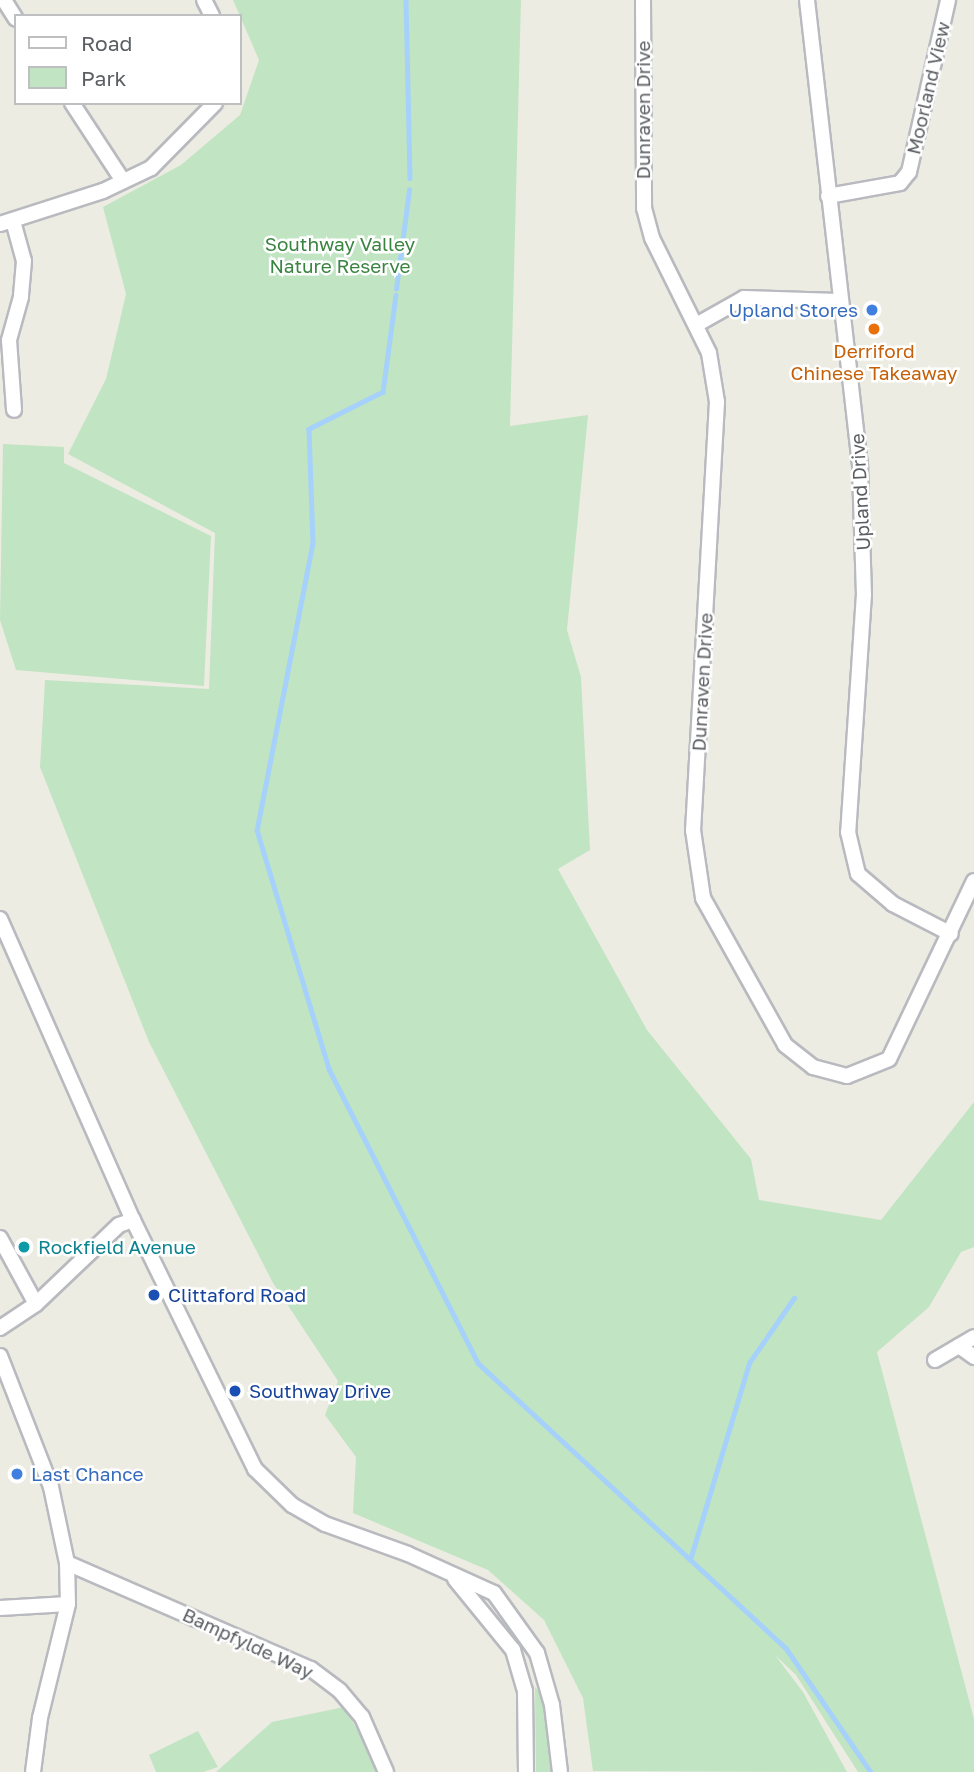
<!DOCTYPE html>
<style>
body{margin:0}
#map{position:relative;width:974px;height:1772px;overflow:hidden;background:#edece3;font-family:"Golos Text",sans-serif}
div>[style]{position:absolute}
.green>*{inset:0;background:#c1e4c3}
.stream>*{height:4.5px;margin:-2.25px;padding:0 2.25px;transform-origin:2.25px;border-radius:2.25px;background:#a6d1fa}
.roads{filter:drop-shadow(2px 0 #b8babf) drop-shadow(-2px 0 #b8babf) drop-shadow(0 2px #b8babf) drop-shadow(0 -2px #b8babf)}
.minor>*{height:14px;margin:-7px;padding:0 7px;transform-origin:7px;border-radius:7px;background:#fff}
.dots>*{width:19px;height:19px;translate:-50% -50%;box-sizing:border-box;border:4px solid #fff;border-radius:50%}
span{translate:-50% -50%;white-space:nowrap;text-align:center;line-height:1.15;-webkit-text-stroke:5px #fff;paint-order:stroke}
.street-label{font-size:19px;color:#5b5e63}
.park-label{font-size:19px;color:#3a8441}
.shop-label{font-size:19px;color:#366cbe}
.right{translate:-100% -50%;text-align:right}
.left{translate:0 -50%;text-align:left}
.food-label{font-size:19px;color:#c56008}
.culture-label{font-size:19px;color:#0d838f}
.transit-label{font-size:19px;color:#164399}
.legend{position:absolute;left:14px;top:14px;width:228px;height:91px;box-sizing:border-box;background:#fff;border:2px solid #bdbfc1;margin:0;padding:9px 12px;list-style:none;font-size:21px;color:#5b5e63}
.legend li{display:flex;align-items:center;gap:14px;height:35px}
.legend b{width:35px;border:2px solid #bdbfc1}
</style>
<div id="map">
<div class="green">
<div style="clip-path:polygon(233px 0,521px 0,510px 426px,588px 415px,567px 630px,581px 677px,590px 850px,558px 869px,647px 1030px,751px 1159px,759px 1200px,881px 1220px,974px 1102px,974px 1247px,961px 1252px,929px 1307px,877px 1352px,974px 1719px,974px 1772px,858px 1772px,796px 1675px,775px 1655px,803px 1692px,847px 1772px,593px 1771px,583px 1698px,544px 1620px,488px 1570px,353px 1513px,356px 1457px,325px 1415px,338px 1381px,273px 1283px,149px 1042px,40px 767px,45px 680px,209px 689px,215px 533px,68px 454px,106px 379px,126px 294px,103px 207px,181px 165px,240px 115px,259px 60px)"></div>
<div style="clip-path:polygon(3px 444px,64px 447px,64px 463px,211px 536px,204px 686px,16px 670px,0 620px)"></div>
<div style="clip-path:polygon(535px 1687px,560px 1715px,562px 1772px,536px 1772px)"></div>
<div style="clip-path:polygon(344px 1707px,382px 1772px,216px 1772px,272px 1722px)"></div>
<div style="clip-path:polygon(198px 1731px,218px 1767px,203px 1772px,156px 1772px,149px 1755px)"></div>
</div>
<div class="stream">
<div style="left:406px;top:0;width:178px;rotate:88.7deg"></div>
<div style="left:396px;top:289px;width:100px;rotate:-82.5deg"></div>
<div style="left:396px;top:295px;width:98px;rotate:97.6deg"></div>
<div style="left:383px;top:392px;width:83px;rotate:153.4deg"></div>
<div style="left:309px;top:429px;width:114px;rotate:88deg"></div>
<div style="left:313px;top:543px;width:292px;rotate:101deg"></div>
<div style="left:257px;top:830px;width:250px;rotate:73.2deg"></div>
<div style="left:329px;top:1069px;width:330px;rotate:63.1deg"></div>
<div style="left:478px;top:1363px;width:420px;rotate:42.8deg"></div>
<div style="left:786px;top:1648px;width:150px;rotate:55.6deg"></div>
<div style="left:690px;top:1560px;width:206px;rotate:-73.3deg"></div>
<div style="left:749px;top:1363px;width:79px;rotate:-55.3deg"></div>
</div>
<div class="roads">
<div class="minor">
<div style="left:4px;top:0;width:22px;rotate:58deg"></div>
<div style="left:204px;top:0;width:18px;rotate:63deg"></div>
<div style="left:643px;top:0;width:208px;rotate:89.7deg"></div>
<div style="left:644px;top:208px;width:31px;rotate:75deg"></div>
<div style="left:652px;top:238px;width:128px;rotate:63.6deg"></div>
<div style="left:709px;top:353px;width:50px;rotate:80.7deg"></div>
<div style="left:717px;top:402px;width:429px;rotate:93.2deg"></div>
<div style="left:693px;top:830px;width:69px;rotate:81.6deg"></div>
<div style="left:703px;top:898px;width:168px;rotate:60.8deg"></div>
<div style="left:785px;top:1045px;width:36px;rotate:38deg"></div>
<div style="left:813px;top:1067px;width:35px;rotate:15deg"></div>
<div style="left:847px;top:1076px;width:45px;rotate:-22deg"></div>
<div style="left:889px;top:1059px;width:197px;rotate:-64.5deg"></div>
<div style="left:807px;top:0;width:471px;rotate:83.5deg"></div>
<div style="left:860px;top:468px;width:126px;rotate:88.2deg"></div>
<div style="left:864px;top:594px;width:239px;rotate:93.8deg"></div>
<div style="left:848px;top:832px;width:43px;rotate:76.6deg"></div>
<div style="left:858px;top:874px;width:46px;rotate:40.6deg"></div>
<div style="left:893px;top:904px;width:65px;rotate:27.3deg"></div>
<div style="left:72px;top:103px;width:93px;rotate:56.8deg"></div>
<div style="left:828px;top:196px;width:73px;rotate:-10.2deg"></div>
<div style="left:900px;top:183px;width:14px;rotate:-51deg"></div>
<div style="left:909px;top:172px;width:176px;rotate:-77.2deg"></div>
<div style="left:13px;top:221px;width:41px;rotate:74.6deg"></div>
<div style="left:24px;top:261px;width:36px;rotate:95deg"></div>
<div style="left:21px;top:297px;width:45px;rotate:105.6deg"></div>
<div style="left:9px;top:340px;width:70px;rotate:85.9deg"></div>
<div style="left:0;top:224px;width:108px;rotate:-17.8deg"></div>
<div style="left:103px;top:191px;width:53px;rotate:-25.6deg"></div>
<div style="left:151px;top:168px;width:91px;rotate:-45.4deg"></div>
<div style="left:696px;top:325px;width:55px;rotate:-29.4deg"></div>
<div style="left:744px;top:298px;width:95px;rotate:1.8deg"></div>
<div style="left:0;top:919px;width:329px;rotate:66.2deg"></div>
<div style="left:133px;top:1220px;width:277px;rotate:63.9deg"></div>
<div style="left:255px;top:1469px;width:52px;rotate:44.2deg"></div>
<div style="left:292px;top:1505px;width:38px;rotate:30deg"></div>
<div style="left:325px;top:1524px;width:88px;rotate:19.9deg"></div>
<div style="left:408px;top:1554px;width:94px;rotate:24.4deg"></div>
<div style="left:494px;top:1593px;width:74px;rotate:54.4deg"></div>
<div style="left:537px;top:1653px;width:54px;rotate:73.9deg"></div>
<div style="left:552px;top:1705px;width:67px;rotate:83.2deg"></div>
<div style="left:0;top:1238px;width:75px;rotate:61.4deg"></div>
<div style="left:0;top:1328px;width:43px;rotate:-33.7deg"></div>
<div style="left:36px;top:1304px;width:115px;rotate:-43.6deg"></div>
<div style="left:119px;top:1225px;width:15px;rotate:-20deg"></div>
<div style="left:959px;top:1346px;width:19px;rotate:36deg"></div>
<div style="left:0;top:1356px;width:141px;rotate:68.7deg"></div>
<div style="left:51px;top:1487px;width:78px;rotate:78.1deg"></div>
<div style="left:67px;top:1563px;width:41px;rotate:88.6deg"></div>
<div style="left:68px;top:1604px;width:117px;rotate:103.8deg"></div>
<div style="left:40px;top:1718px;width:54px;rotate:97.4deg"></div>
<div style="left:935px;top:1360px;width:45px;rotate:-30.5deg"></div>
<div style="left:67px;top:1563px;width:266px;rotate:23.5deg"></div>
<div style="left:311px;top:1669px;width:36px;rotate:37deg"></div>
<div style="left:340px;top:1691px;width:34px;rotate:50deg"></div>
<div style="left:362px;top:1717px;width:60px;rotate:66.4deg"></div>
<div style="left:455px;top:1579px;width:92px;rotate:50.8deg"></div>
<div style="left:513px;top:1650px;width:43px;rotate:73.7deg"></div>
<div style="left:525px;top:1691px;width:81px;rotate:89.3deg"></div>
<div style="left:0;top:1608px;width:68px;rotate:-3.4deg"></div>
</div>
</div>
<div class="dots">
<div style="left:872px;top:310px;background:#3f7fe0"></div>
<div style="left:874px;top:329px;background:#e8710a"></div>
<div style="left:24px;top:1247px;background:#0f9aa8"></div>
<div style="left:154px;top:1295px;background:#1a4fb4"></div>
<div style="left:235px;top:1391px;background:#1a4fb4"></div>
<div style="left:17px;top:1474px;background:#3f7fe0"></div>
</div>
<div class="street-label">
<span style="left:928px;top:88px;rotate:-77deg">Moorland View</span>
<span style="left:643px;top:110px;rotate:-90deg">Dunraven Drive</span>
<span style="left:860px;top:492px;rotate:-93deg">Upland Drive</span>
<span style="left:702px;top:682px;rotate:-87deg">Dunraven Drive</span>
<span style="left:248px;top:1643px;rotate:25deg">Bampfylde Way</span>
</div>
<div class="park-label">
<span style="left:340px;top:255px">Southway Valley<br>Nature Reserve</span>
</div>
<div class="shop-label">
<span class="right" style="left:858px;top:310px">Upland Stores</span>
<span class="left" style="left:31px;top:1474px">Last Chance</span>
</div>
<div class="food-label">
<span style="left:874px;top:362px">Derriford<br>Chinese Takeaway</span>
</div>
<div class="culture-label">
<span class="left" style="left:38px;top:1247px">Rockfield Avenue</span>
</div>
<div class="transit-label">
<span class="left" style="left:168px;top:1295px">Clittaford Road</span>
<span class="left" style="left:249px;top:1391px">Southway Drive</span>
</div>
<ul class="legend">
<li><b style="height:9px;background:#fff"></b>Road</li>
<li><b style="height:19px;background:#c1e4c3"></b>Park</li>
</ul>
</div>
